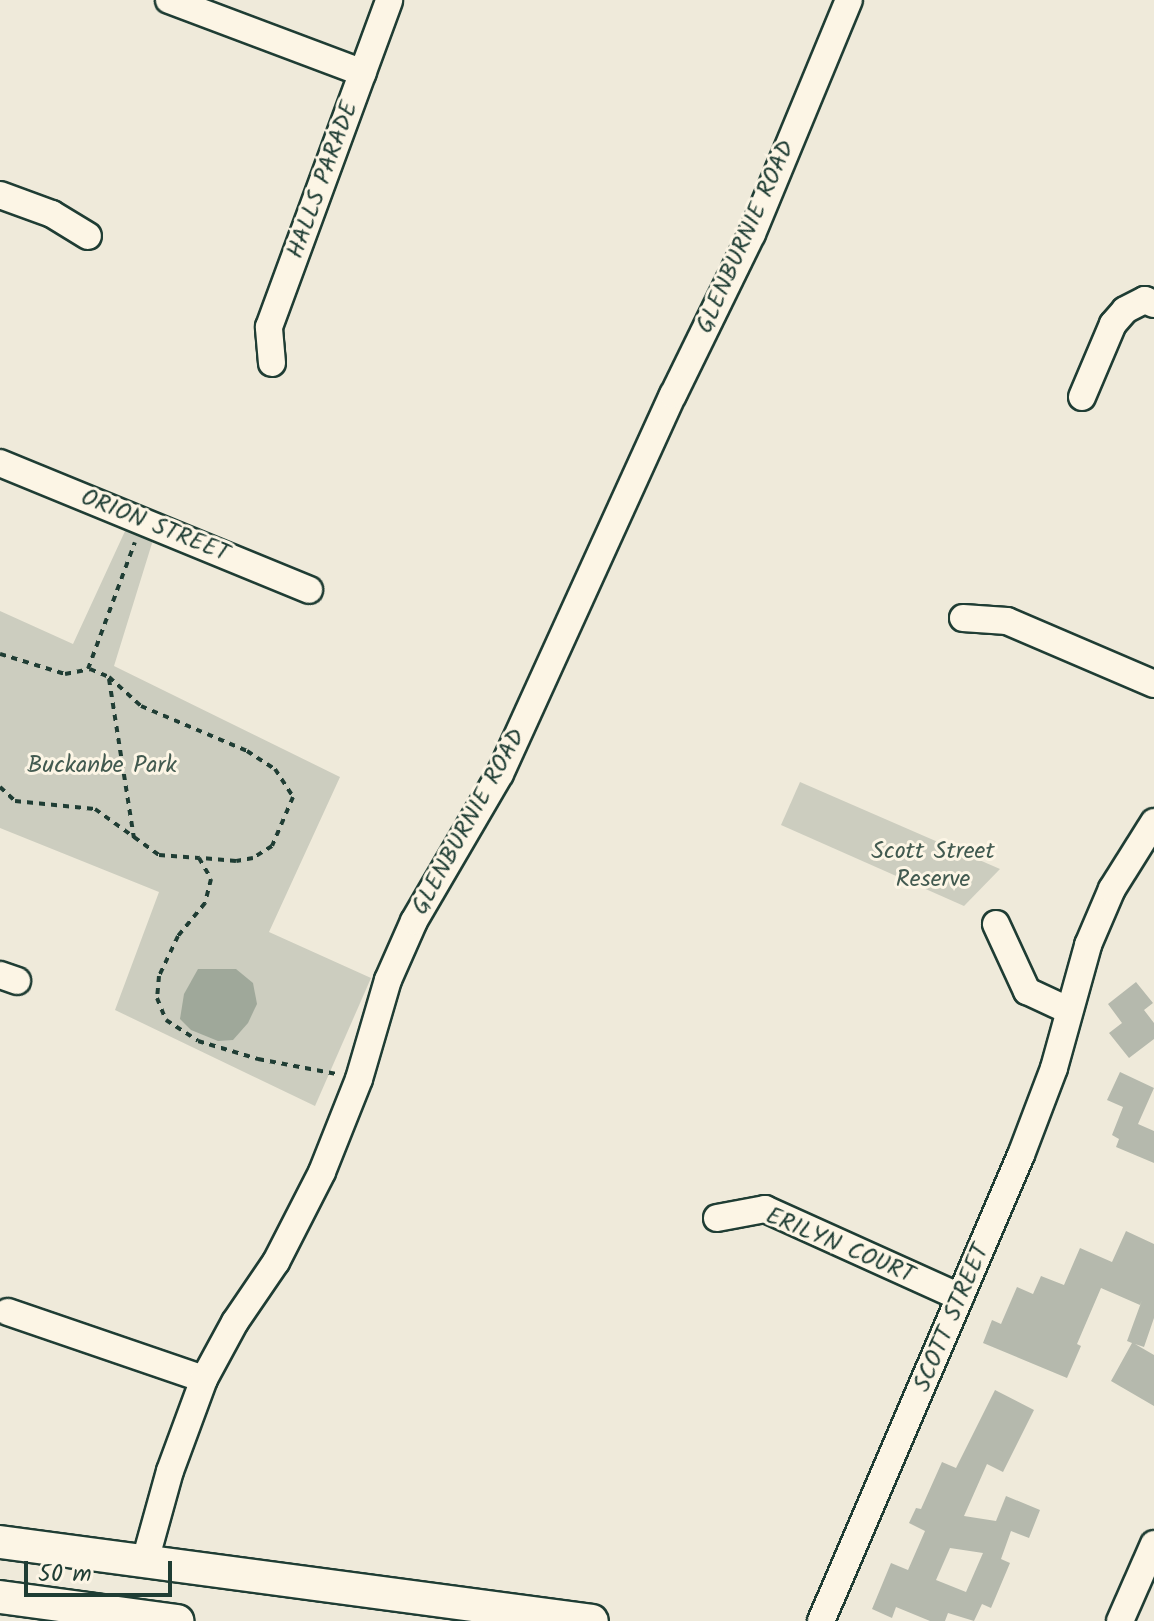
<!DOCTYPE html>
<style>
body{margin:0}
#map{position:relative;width:1154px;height:1621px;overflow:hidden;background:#efeada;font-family:Kalam,sans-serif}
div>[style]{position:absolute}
.green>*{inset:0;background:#cccdbf}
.water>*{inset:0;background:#9fa89a}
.building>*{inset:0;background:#b5b9ad}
.path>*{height:4px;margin-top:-2px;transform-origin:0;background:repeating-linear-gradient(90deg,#1f3d34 0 6px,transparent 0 12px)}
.roads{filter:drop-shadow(2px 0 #1f3d34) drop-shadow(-2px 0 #1f3d34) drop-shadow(0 2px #1f3d34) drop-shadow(0 -2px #1f3d34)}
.minor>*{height:26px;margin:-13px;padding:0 13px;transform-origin:13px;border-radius:13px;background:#fcf5e5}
.major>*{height:32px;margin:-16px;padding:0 16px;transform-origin:16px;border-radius:16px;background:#fcf5e5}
span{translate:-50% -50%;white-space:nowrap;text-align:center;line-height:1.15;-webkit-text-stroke:6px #fcf5e5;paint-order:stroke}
.street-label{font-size:24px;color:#1f3d34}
.park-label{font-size:24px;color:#425a50}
.scale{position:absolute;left:24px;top:1561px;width:148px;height:36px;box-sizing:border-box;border:4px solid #1f3d34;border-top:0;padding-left:10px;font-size:24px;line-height:28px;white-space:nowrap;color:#1f3d34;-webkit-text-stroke:6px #fcf5e5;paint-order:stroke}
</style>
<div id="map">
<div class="green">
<div style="clip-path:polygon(126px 529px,153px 540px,114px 666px,340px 777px,269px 932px,371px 978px,315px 1106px,115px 1010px,159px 892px,0 828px,0 611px,73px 644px)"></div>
<div style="clip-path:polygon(800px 782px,1000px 869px,964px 906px,781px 825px)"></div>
</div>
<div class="water">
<div style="clip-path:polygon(198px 969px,236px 969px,253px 983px,257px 1004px,248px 1023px,233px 1040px,218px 1041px,191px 1030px,180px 1019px,184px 994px)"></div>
</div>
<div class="building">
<div style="clip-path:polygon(1136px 982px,1153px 1003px,1144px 1010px,1154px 1023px,1154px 1039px,1129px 1058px,1109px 1033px,1122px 1023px,1108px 1004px)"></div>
<div style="clip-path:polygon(1120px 1072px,1154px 1088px,1138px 1124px,1154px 1131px,1154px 1163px,1116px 1147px,1119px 1139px,1112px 1135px,1123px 1107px,1107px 1100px)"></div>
<div style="clip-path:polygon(1126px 1231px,1154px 1244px,1154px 1318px,1144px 1347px,1135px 1344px,1154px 1355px,1154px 1406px,1111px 1381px,1132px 1343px,1127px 1341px,1142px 1300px,1140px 1305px,1101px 1288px,1077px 1344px,1081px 1346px,1067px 1378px,983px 1343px,992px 1320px,1001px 1324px,1017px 1287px,1033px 1294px,1041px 1276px,1064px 1285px,1080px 1248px,1112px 1262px)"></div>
<div style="clip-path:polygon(evenodd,995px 1390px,1034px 1410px,1003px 1472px,987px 1464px,964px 1516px,996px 1521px,1006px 1496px,1040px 1510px,1029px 1538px,1011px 1531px,1001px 1559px,1010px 1563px,991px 1608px,982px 1604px,974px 1621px,948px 1613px,945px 1621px,930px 1621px,896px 1607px,892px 1618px,872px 1609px,891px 1563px,908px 1570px,925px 1531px,909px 1523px,916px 1508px,921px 1509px,942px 1462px,956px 1468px,995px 1390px,950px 1548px,983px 1553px,966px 1592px,936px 1580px,950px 1548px)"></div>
</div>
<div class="path">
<div style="left:0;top:654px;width:68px;rotate:17.1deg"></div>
<div style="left:65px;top:674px;width:25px;rotate:-11deg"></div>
<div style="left:90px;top:669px;width:21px;rotate:23deg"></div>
<div style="left:109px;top:677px;width:43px;rotate:42.2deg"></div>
<div style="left:141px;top:706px;width:115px;rotate:23deg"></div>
<div style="left:247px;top:751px;width:33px;rotate:33deg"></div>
<div style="left:275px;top:769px;width:33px;rotate:57deg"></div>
<div style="left:293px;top:797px;width:53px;rotate:113.2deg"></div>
<div style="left:272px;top:846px;width:22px;rotate:148deg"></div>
<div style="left:253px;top:858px;width:17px;rotate:170deg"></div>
<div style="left:236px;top:861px;width:37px;rotate:-175deg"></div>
<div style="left:88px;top:669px;width:135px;rotate:-69.7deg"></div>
<div style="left:109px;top:679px;width:161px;rotate:81.1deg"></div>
<div style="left:0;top:787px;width:21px;rotate:43deg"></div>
<div style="left:15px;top:801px;width:80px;rotate:5.7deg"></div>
<div style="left:95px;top:809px;width:79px;rotate:35.7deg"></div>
<div style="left:159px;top:855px;width:40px;rotate:4.3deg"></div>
<div style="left:199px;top:858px;width:24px;rotate:60deg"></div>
<div style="left:211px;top:879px;width:25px;rotate:104deg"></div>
<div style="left:205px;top:903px;width:43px;rotate:129.3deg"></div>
<div style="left:178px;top:936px;width:44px;rotate:115.4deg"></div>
<div style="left:159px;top:976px;width:22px;rotate:95deg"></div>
<div style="left:157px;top:998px;width:24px;rotate:68deg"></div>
<div style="left:166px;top:1020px;width:38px;rotate:33deg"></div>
<div style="left:198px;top:1041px;width:63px;rotate:16.7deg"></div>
<div style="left:258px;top:1059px;width:80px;rotate:10.8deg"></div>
</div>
<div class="roads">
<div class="minor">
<div style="left:169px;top:0;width:207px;rotate:20.6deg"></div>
<div style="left:0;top:195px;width:55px;rotate:20.1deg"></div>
<div style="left:52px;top:214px;width:42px;rotate:31.4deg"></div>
<div style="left:272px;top:363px;width:36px;rotate:-95deg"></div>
<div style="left:269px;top:327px;width:348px;rotate:-69.8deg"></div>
<div style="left:1082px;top:397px;width:79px;rotate:-67deg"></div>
<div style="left:1113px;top:324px;width:18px;rotate:-49deg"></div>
<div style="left:1125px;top:310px;width:22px;rotate:-27deg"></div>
<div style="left:1145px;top:300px;width:10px;rotate:24deg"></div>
<div style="left:0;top:463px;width:334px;rotate:22.3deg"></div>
<div style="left:963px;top:618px;width:44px;rotate:3.9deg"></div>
<div style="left:1007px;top:621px;width:160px;rotate:23.2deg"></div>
<div style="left:996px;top:924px;width:74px;rotate:65.2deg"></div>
<div style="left:1027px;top:991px;width:45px;rotate:24.9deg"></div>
<div style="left:0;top:975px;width:18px;rotate:19deg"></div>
<div style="left:717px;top:1218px;width:49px;rotate:-10.6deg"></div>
<div style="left:765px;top:1209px;width:214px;rotate:24.3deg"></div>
<div style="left:8px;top:1312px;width:207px;rotate:18.9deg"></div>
<div style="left:145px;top:1561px;width:93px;rotate:-74.5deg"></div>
<div style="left:170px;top:1471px;width:98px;rotate:-69.7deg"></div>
<div style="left:204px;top:1379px;width:65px;rotate:-61.5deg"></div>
<div style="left:235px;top:1322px;width:73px;rotate:-55.7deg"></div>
<div style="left:276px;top:1262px;width:101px;rotate:-62.9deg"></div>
<div style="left:322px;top:1172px;width:100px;rotate:-68.3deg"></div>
<div style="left:359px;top:1079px;width:103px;rotate:-73.7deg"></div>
<div style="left:388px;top:980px;width:64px;rotate:-66.2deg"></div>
<div style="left:414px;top:921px;width:170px;rotate:-59.7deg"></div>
<div style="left:500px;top:774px;width:417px;rotate:-65.5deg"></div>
<div style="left:673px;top:395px;width:179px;rotate:-63.9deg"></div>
<div style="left:752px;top:234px;width:253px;rotate:-67.5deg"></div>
<div style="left:821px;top:1621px;width:507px;rotate:-66.77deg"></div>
<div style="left:1021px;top:1155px;width:93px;rotate:-69.2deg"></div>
<div style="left:1054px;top:1068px;width:128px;rotate:-74.5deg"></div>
<div style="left:1088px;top:945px;width:61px;rotate:-66.8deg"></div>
<div style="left:1112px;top:889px;width:79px;rotate:-57.9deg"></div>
<div style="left:1120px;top:1621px;width:84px;rotate:-66.2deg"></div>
</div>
<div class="major">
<div style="left:0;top:1542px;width:597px;rotate:7.6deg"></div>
<div style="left:0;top:1597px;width:179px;rotate:7.7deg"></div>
</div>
</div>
<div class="street-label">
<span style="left:323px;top:180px;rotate:-70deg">HALLS PARADE</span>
<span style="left:746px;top:237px;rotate:-66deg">GLENBURNIE ROAD</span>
<span style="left:155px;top:526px;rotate:22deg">ORION STREET</span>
<span style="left:469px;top:822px;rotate:-61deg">GLENBURNIE ROAD</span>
<span style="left:840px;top:1246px;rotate:23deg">ERILYN COURT</span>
<span style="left:952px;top:1318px;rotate:-67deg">SCOTT STREET</span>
</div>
<div class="park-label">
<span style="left:102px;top:766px">Buckanbe Park</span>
<span style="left:933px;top:866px">Scott Street<br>Reserve</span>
</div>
<div class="scale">50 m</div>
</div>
